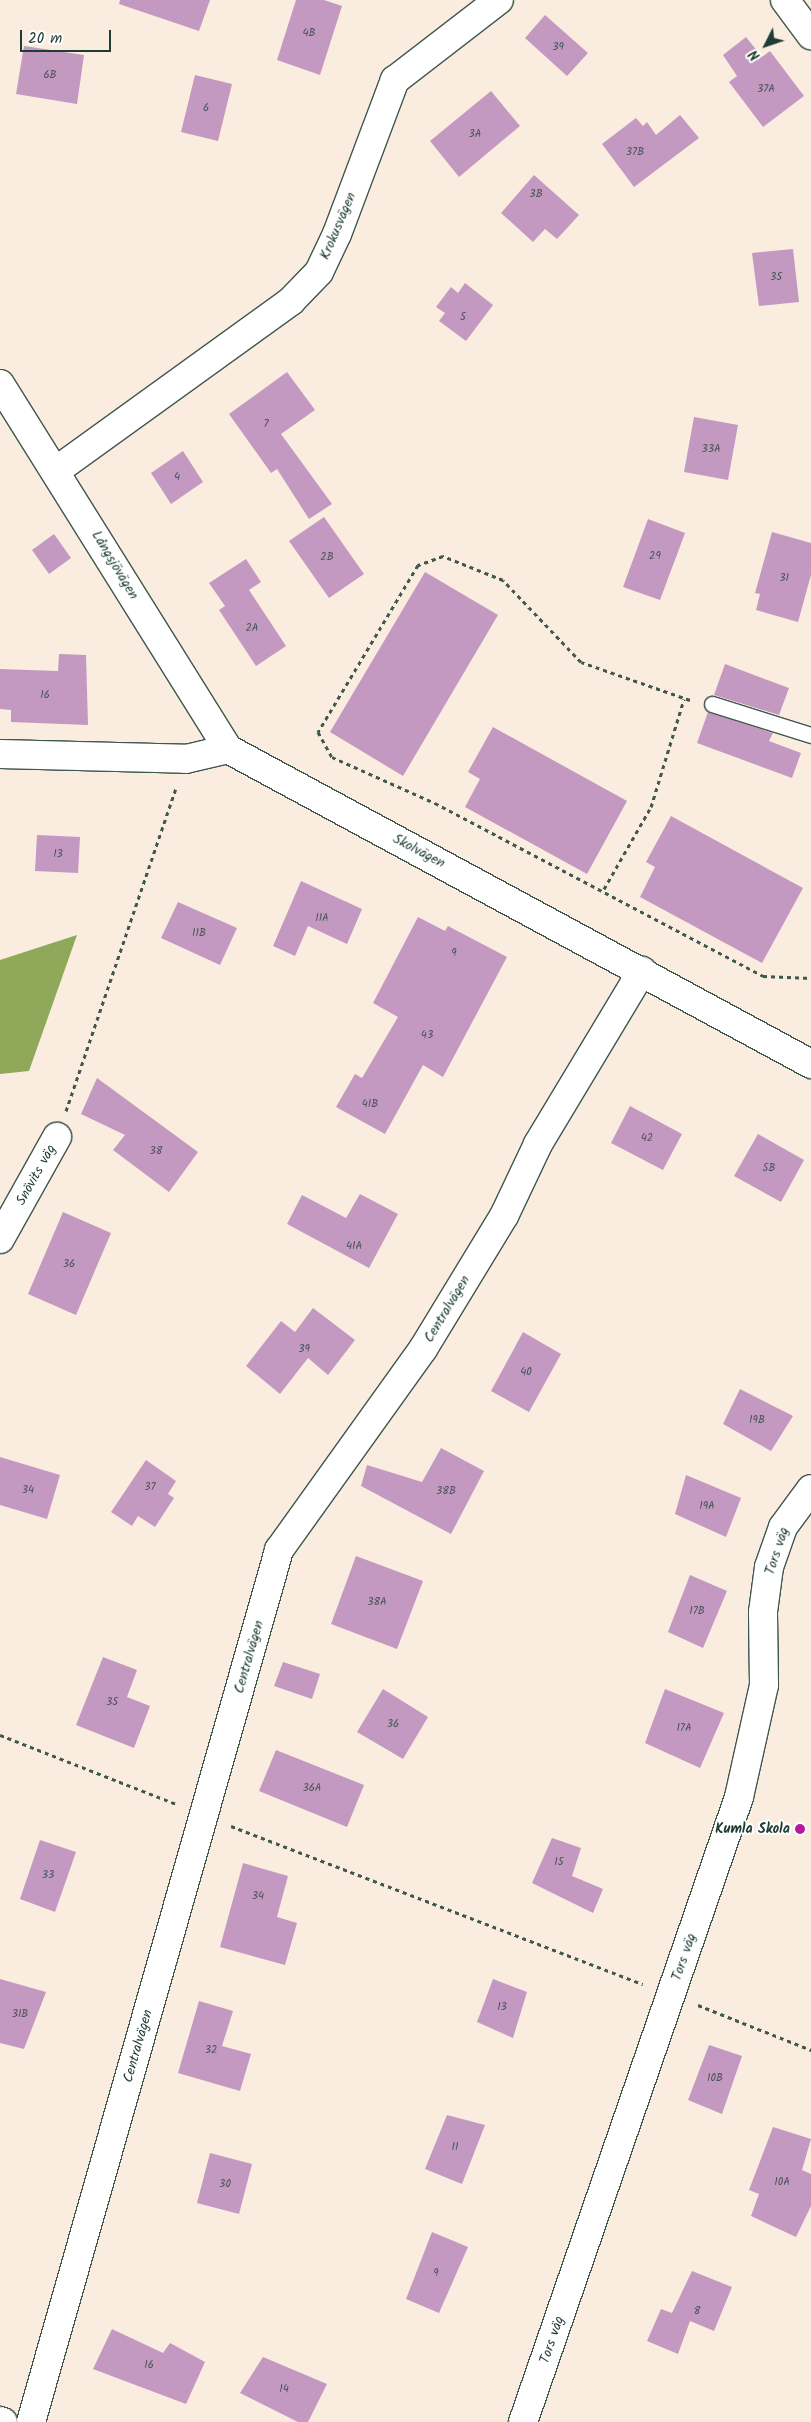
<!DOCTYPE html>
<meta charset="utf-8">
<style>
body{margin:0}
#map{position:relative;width:811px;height:2422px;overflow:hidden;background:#faeddf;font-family:Kalam,sans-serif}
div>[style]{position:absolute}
.forest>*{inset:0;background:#8fa85a}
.building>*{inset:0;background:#c499c1}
.path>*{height:3px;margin-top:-1.5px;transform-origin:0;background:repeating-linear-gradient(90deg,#40574e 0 4px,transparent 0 8px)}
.roads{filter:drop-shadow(1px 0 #40574e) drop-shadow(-1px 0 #40574e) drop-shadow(0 1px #40574e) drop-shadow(0 -1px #40574e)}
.lane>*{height:15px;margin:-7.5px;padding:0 7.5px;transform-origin:7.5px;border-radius:7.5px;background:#fff}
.street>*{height:28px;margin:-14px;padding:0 14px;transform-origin:14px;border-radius:14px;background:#fff}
.dots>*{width:14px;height:14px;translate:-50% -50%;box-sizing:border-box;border:2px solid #fff;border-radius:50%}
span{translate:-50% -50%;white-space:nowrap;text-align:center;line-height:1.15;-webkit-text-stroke:4px #fff;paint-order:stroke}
.number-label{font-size:11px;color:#485457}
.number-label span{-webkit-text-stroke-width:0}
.street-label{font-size:14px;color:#1f3d34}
.poi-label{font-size:14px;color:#1f3d34;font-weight:700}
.right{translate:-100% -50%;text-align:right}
.north{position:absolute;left:741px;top:20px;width:50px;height:50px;-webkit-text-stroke:4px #fff;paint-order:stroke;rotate:229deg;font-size:14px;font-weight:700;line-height:20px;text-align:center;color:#1f3d34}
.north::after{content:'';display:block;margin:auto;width:18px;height:22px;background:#1f3d34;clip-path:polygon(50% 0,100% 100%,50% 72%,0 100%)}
.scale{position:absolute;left:20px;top:30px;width:91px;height:22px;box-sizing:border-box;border:2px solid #1f3d34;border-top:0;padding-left:6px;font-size:15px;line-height:18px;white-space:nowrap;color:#1f3d34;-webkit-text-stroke:4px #fff;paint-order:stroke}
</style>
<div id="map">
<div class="forest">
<div style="clip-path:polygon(77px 935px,29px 1071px,0 1074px,0 960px)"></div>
</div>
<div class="building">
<div style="clip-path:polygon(120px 0,210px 0,199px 31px,119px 4px)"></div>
<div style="clip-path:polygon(296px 0,324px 0,342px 6px,320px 75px,277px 60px)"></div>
<div style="clip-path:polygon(545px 15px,588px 53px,567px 76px,525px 38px)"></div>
<div style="clip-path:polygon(746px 37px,762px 57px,770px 51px,804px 96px,763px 127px,729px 82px,737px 76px,723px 55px)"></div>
<div style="clip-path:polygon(24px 46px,84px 55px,77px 104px,16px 94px)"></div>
<div style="clip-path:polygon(195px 75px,232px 84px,218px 141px,181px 132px)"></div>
<div style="clip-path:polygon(491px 91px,520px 126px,459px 177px,430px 141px)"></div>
<div style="clip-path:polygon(680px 115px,699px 138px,634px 187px,602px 144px,636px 118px,643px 126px,647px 122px,656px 135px)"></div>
<div style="clip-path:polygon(534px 175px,579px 215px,557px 239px,545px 229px,533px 242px,501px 213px)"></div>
<div style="clip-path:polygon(793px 249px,799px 302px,759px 306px,752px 253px)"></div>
<div style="clip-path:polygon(465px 283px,493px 305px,466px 341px,439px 321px,445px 313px,436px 307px,451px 287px,458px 293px)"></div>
<div style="clip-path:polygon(287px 372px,315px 410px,281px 434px,332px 504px,309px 519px,277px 469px,271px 473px,229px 414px)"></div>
<div style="clip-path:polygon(694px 417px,738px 425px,728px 480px,684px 472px)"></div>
<div style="clip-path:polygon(183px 451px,203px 482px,171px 504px,151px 473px)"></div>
<div style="clip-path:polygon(324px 517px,364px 574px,329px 598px,289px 541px)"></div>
<div style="clip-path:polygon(648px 519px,685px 533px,660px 600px,623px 587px)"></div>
<div style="clip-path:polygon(772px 532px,811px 543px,811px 575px,798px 622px,756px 610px,760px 594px,755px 593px)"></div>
<div style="clip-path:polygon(54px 534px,71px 558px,49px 574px,32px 550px)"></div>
<div style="clip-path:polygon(246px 559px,261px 582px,249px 590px,286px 646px,256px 666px,219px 610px,225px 606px,209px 583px)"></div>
<div style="clip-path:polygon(425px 572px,498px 615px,403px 776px,330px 732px)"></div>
<div style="clip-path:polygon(59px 654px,86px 655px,88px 725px,11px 722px,11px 710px,0 709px,0 669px,58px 671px)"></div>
<div style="clip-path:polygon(725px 664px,789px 688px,779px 715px,714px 695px)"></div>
<div style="clip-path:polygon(708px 712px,773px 733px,769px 741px,801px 753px,792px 778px,697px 743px)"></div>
<div style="clip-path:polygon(493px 727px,627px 801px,587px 874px,465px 807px,480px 779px,468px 772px)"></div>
<div style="clip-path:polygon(671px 816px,803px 888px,762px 963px,640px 897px,655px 867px,646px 862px)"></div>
<div style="clip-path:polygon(37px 835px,80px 837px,78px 873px,35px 871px)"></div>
<div style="clip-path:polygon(301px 881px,362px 909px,347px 944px,308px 926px,295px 956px,273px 946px)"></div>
<div style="clip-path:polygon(178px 902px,237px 928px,220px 965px,161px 938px)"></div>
<div style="clip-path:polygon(418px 917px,445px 931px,448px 926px,507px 957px,443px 1077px,423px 1065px,385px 1134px,336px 1107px,355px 1074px,362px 1078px,398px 1017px,373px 1003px)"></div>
<div style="clip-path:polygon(97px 1078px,198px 1152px,169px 1192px,113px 1150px,125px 1135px,81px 1114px)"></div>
<div style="clip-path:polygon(630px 1106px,682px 1134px,663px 1170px,611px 1143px)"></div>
<div style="clip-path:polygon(758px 1134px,804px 1160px,781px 1202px,734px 1176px)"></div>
<div style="clip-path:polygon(360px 1194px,398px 1214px,369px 1268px,287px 1224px,302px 1195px,346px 1218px)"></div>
<div style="clip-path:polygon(63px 1212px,111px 1233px,76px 1315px,28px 1294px)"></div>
<div style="clip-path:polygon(313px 1308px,355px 1340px,328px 1375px,308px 1358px,280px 1394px,246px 1366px,281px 1321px,295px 1332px)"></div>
<div style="clip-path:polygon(523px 1332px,561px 1354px,529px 1412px,491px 1391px)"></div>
<div style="clip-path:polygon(740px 1389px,793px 1416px,771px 1451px,723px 1424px)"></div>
<div style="clip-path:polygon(441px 1448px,484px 1471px,451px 1534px,361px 1486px,367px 1465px,422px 1482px)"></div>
<div style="clip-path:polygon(0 1457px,60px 1475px,47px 1519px,0 1505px)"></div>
<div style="clip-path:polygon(146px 1460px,176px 1481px,168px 1494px,174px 1498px,155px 1527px,138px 1516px,132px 1526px,111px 1512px)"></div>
<div style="clip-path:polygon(686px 1475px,741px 1498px,726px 1537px,675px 1514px)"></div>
<div style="clip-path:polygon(356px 1556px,423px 1581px,397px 1649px,331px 1624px)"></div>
<div style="clip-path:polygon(690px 1575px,727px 1591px,703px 1648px,668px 1632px)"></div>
<div style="clip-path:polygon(103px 1657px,137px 1670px,127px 1697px,150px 1706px,134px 1748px,76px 1725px)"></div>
<div style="clip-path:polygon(283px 1662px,320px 1674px,312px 1699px,274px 1686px)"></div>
<div style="clip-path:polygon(383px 1689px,428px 1717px,403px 1759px,357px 1732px)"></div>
<div style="clip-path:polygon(665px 1689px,724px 1713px,700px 1768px,645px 1743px)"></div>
<div style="clip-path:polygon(276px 1750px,364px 1785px,347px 1827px,259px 1791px)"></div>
<div style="clip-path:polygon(552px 1838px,581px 1848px,572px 1876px,603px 1889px,593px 1913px,532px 1883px)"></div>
<div style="clip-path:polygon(40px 1840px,76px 1852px,55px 1912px,20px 1899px)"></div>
<div style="clip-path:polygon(243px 1863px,288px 1876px,277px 1917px,297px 1923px,285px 1965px,220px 1947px)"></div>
<div style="clip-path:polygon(0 1979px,46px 1992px,24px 2049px,0 2043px)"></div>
<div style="clip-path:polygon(493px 1979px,527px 1992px,513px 2038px,477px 2022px)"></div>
<div style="clip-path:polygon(199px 2001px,233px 2011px,222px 2046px,251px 2054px,240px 2091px,178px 2073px)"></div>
<div style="clip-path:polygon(709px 2045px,742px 2056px,722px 2114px,688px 2100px)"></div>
<div style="clip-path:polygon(447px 2115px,485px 2125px,462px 2184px,425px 2169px)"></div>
<div style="clip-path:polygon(773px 2127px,811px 2139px,802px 2170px,811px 2174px,811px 2206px,796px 2237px,751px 2216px,759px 2194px,749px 2190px)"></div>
<div style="clip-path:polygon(210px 2153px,252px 2164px,239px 2214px,197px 2203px)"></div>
<div style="clip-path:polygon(432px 2232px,468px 2247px,439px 2313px,406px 2299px)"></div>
<div style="clip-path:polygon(692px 2271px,732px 2287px,714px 2331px,690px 2321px,678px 2354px,647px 2341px,661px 2309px,672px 2313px)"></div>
<div style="clip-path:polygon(112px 2329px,163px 2353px,170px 2343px,205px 2362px,186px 2404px,93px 2369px)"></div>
<div style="clip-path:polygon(263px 2357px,327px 2384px,308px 2422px,298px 2422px,240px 2393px)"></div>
</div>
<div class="path">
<div style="left:690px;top:700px;width:115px;rotate:-160.8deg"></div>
<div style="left:581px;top:662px;width:113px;rotate:-133.6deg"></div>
<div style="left:503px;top:580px;width:65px;rotate:-158.2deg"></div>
<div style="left:443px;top:556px;width:27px;rotate:160deg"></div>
<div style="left:418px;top:565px;width:195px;rotate:120.9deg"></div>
<div style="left:318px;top:732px;width:29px;rotate:61deg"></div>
<div style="left:332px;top:757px;width:113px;rotate:24.1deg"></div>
<div style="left:435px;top:803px;width:371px;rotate:27.8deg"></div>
<div style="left:763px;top:976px;width:48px;rotate:2.4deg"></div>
<div style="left:604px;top:889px;width:95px;rotate:-60.2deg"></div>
<div style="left:651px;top:807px;width:113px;rotate:-73deg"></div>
<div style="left:66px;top:1111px;width:341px;rotate:-71.2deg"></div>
<div style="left:0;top:1735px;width:189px;rotate:21.4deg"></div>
<div style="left:231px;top:1826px;width:441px;rotate:21deg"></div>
<div style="left:698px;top:2005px;width:122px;rotate:21.7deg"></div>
</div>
<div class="roads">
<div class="lane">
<div style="left:712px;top:704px;width:104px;rotate:17.4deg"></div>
</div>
<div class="street">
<div style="left:785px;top:0;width:44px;rotate:53.4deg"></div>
<div style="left:0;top:384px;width:430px;rotate:58deg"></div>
<div style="left:57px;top:470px;width:289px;rotate:-35.8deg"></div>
<div style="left:291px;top:301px;width:40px;rotate:-46deg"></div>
<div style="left:319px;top:272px;width:42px;rotate:-64.7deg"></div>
<div style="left:337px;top:234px;width:165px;rotate:-69.4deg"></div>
<div style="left:395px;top:80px;width:131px;rotate:-37.6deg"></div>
<div style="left:0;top:754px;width:186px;rotate:1.5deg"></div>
<div style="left:186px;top:759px;width:43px;rotate:-13.4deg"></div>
<div style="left:228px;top:749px;width:663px;rotate:28.38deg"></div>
<div style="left:0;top:1239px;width:117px;rotate:-60.8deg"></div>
<div style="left:0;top:2421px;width:3px;rotate:18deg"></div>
<div style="left:31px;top:2422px;width:907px;rotate:-74.12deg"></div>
<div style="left:279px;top:1550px;width:247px;rotate:-54.4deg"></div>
<div style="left:423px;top:1349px;width:156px;rotate:-58.7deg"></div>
<div style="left:504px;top:1216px;width:80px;rotate:-64.7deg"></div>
<div style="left:538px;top:1144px;width:202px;rotate:-59deg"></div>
<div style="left:523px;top:2422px;width:661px;rotate:-70.93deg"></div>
<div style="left:739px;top:1797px;width:115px;rotate:-77.4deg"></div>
<div style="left:764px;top:1685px;width:73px;rotate:-90.8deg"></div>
<div style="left:763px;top:1612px;width:45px;rotate:-82.4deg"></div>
<div style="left:769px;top:1567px;width:42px;rotate:-70.7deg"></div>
<div style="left:783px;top:1527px;width:47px;rotate:-53.6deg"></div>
</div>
</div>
<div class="dots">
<div style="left:800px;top:1829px;background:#b5179e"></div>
</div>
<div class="number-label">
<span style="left:309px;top:33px">4B</span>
<span style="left:558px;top:47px">39</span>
<span style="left:50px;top:75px">6B</span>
<span style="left:766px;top:89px">37A</span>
<span style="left:206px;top:108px">6</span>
<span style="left:475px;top:134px">3A</span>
<span style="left:635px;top:152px">37B</span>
<span style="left:536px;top:194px">3B</span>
<span style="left:776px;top:277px">35</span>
<span style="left:463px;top:317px">5</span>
<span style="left:266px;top:424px">7</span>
<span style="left:711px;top:449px">33A</span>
<span style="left:177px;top:477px">4</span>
<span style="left:655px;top:556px">29</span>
<span style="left:327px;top:557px">2B</span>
<span style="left:784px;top:578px">31</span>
<span style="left:252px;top:628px">2A</span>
<span style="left:45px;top:695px">16</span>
<span style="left:58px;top:854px">13</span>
<span style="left:322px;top:918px">11A</span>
<span style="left:199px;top:933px">11B</span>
<span style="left:454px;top:953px">9</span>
<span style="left:427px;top:1035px">43</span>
<span style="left:370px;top:1104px">41B</span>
<span style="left:647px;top:1138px">42</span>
<span style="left:156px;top:1151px">38</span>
<span style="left:769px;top:1168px">5B</span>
<span style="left:354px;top:1246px">41A</span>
<span style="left:69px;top:1264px">36</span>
<span style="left:304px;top:1349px">39</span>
<span style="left:526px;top:1372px">40</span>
<span style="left:757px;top:1420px">19B</span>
<span style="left:150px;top:1487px">37</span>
<span style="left:28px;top:1490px">34</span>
<span style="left:446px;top:1491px">38B</span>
<span style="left:707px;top:1506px">19A</span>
<span style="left:377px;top:1602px">38A</span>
<span style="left:697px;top:1611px">17B</span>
<span style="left:112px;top:1702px">35</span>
<span style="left:393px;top:1724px">36</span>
<span style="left:684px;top:1728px">17A</span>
<span style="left:312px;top:1788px">36A</span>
<span style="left:559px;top:1862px">15</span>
<span style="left:48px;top:1875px">33</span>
<span style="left:258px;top:1896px">34</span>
<span style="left:502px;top:2007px">13</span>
<span style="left:20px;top:2014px">31B</span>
<span style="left:211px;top:2050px">32</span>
<span style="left:715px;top:2078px">10B</span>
<span style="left:455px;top:2147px">11</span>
<span style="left:782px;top:2182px">10A</span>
<span style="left:225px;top:2184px">30</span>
<span style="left:436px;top:2273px">9</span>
<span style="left:697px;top:2311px">8</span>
<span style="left:149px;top:2365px">16</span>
<span style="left:284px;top:2389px">14</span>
</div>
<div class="street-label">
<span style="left:338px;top:226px;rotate:-67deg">Krokusvägen</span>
<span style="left:115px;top:565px;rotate:59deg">Långsjövägen</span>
<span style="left:419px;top:851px;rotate:28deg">Skolvägen</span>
<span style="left:36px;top:1175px;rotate:-61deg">Snövits väg</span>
<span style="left:447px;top:1309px;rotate:-59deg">Centralvägen</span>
<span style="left:777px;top:1551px;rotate:-72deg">Tors väg</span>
<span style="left:249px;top:1657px;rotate:-74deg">Centralvägen</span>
<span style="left:684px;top:1957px;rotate:-71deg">Tors väg</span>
<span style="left:138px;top:2046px;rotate:-74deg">Centralvägen</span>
<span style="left:552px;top:2340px;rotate:-71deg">Tors väg</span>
</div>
<div class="poi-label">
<span class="right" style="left:790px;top:1829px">Kumla Skola</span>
</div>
<div class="north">N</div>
<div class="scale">20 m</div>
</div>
